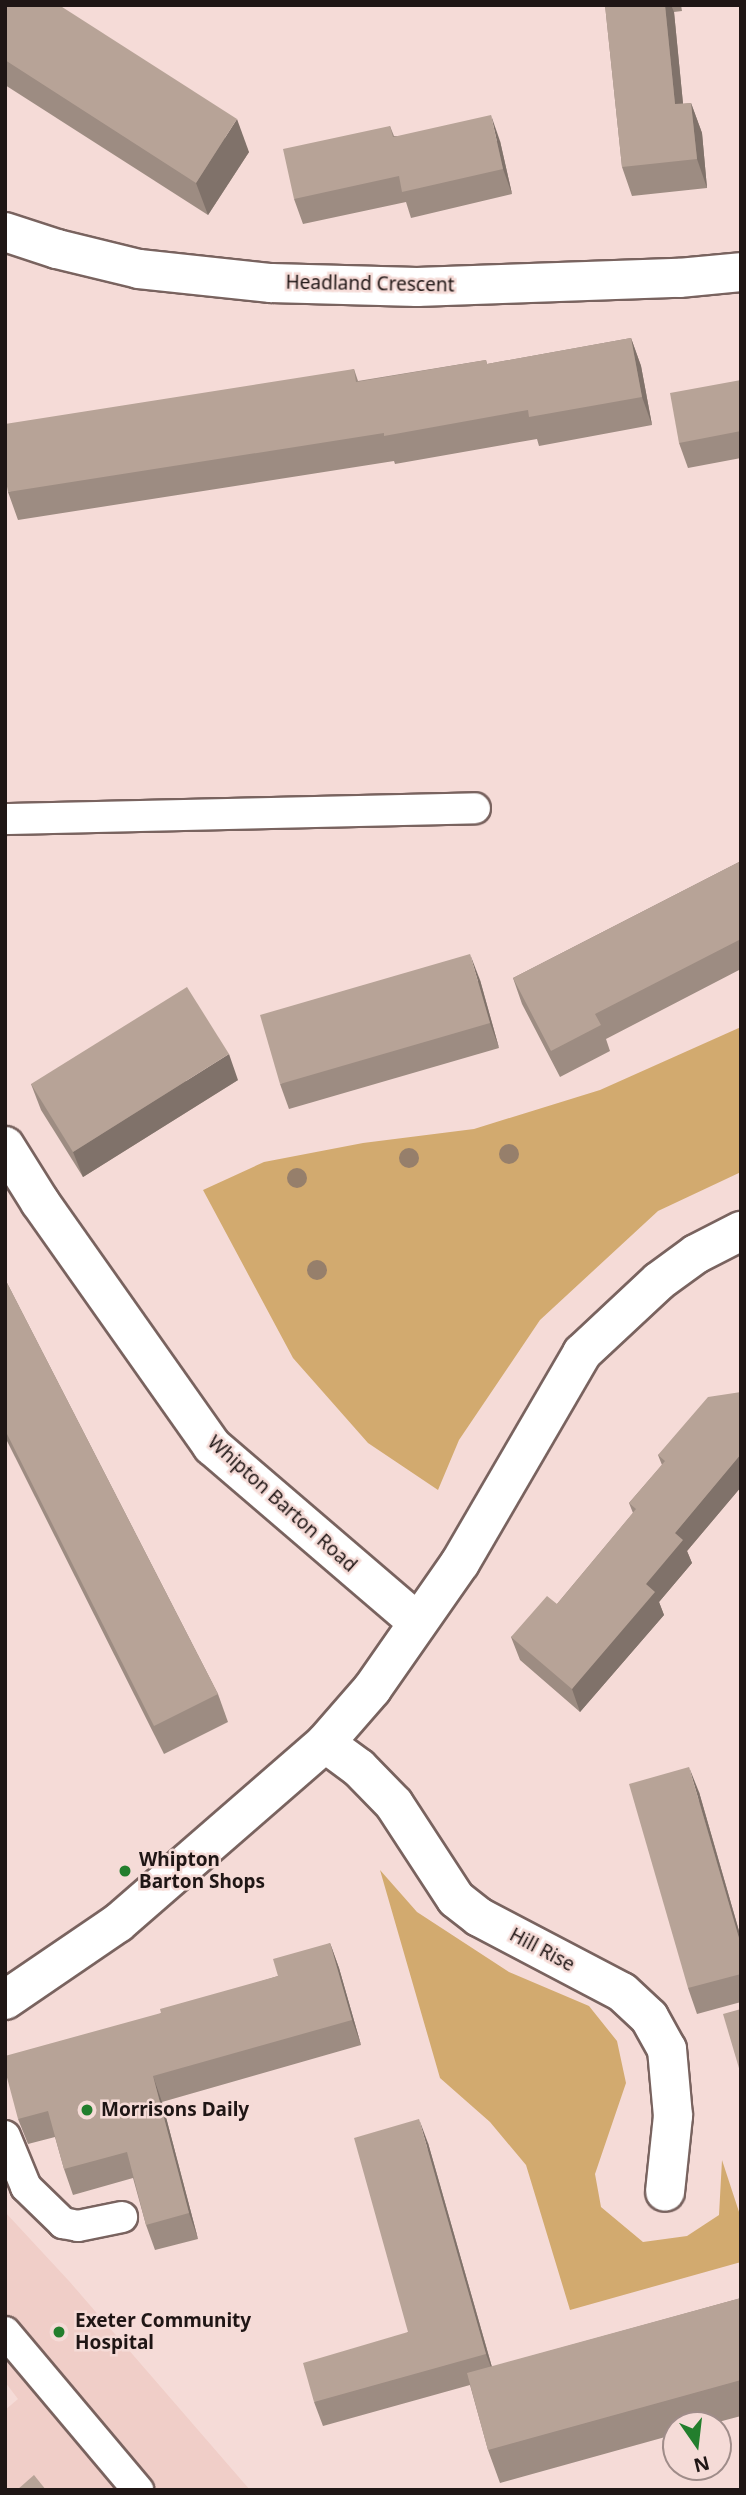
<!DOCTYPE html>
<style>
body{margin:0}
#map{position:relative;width:746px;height:2495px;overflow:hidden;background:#f5dbd7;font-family:"Noto Sans",sans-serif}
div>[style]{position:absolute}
.built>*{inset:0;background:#f0cec8}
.green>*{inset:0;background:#d2aa6f}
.roads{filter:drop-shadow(2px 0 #79635f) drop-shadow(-2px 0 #79635f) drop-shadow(0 2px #79635f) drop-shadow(0 -2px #79635f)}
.lane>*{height:30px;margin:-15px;padding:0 15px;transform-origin:15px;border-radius:15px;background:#fff}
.street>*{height:38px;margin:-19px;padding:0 19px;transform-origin:19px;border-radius:19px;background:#fff}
.trees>*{width:20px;height:20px;margin:-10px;border-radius:50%;background:#967f6b}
.wall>*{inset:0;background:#9d8c82}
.shaded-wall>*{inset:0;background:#80726a}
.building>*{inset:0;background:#b7a397}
.dots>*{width:19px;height:19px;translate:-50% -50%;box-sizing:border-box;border:4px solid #f5dbd7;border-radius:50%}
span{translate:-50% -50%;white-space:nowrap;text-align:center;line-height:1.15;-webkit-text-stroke:5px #f5dbd7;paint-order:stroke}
.street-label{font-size:19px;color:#1f1615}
.poi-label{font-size:19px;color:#1f1615;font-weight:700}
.left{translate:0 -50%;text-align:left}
.frame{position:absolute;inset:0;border:7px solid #1f1615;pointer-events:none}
.north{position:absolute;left:662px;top:2411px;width:70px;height:70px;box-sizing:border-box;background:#f5dbd7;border:2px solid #9f8c89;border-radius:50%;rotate:166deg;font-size:19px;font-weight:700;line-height:28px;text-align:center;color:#1f1615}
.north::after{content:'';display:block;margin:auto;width:24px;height:32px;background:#237e2d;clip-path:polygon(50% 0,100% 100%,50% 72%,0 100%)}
</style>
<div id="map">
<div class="built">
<div style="clip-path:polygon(5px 2212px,69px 2281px,250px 2490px,5px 2490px,5px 2410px,18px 2399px,5px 2382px)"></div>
</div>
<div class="green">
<div style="clip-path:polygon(741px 1027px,741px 1172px,658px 1211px,540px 1320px,459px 1440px,438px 1490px,368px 1443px,293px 1358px,203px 1190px,264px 1162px,363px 1143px,474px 1129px,600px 1090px)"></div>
<div style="clip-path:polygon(380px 1870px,417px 1912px,509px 1972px,589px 2006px,617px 2041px,626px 2083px,595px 2174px,601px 2207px,643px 2242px,687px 2236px,719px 2215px,722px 2160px,741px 2218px,741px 2262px,570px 2310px,526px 2165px,490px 2122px,440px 2078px)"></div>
</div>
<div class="roads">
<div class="lane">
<div style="left:5px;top:819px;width:470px;rotate:-1.3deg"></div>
<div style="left:5px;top:2136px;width:55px;rotate:67.6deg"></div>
<div style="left:26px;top:2187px;width:52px;rotate:44.2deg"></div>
<div style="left:63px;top:2223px;width:15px;rotate:11deg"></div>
<div style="left:78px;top:2226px;width:45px;rotate:-11.6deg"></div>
<div style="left:5px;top:2332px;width:207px;rotate:49.9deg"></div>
</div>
<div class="street">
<div style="left:5px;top:232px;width:55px;rotate:18.1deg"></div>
<div style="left:57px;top:249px;width:84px;rotate:13.7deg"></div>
<div style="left:139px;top:269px;width:133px;rotate:6.1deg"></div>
<div style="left:271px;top:283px;width:146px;rotate:1.6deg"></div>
<div style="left:417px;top:287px;width:262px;rotate:-2deg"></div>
<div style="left:679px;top:278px;width:62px;rotate:-5.5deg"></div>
<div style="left:5px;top:1146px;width:66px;rotate:58deg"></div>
<div style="left:40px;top:1202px;width:299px;rotate:54.8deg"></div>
<div style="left:212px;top:1446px;width:270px;rotate:40.6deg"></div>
<div style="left:325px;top:1743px;width:42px;rotate:36.3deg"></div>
<div style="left:359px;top:1768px;width:50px;rotate:45.8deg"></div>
<div style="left:394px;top:1804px;width:113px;rotate:56.9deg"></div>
<div style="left:456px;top:1899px;width:29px;rotate:38deg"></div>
<div style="left:479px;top:1917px;width:161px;rotate:27.7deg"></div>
<div style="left:622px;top:1992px;width:37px;rotate:43deg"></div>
<div style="left:649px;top:2017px;width:37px;rotate:61deg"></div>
<div style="left:667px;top:2049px;width:67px;rotate:84.9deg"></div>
<div style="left:673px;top:2116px;width:76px;rotate:96deg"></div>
<div style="left:5px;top:2000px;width:137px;rotate:-34.3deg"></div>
<div style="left:118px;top:1923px;width:274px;rotate:-41deg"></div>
<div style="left:325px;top:1743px;width:72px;rotate:-49deg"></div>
<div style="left:372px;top:1689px;width:154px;rotate:-55.1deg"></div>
<div style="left:460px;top:1563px;width:243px;rotate:-59.8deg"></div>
<div style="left:582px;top:1353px;width:105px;rotate:-43.1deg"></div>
<div style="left:659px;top:1281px;width:46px;rotate:-36.1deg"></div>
<div style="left:696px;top:1254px;width:51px;rotate:-27.1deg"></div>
</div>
</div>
<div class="trees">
<div style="left:509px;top:1154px"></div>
<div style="left:409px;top:1158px"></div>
<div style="left:297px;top:1178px"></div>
<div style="left:317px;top:1270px"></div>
</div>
<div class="wall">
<div style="clip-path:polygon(5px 5px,249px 152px,208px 215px,5px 85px)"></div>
<div style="clip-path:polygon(605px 5px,681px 5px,682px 11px,674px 12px,683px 104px,691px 103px,702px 133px,707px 188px,632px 196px,622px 167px)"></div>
<div style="clip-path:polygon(390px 126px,394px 136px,500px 141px,512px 194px,411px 218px,406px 202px,303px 224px,294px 199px)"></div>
<div style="clip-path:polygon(631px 338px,641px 366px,652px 425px,539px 446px,537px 439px,395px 464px,394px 461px,18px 520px,8px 492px,354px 369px,358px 381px,486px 360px,487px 364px)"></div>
<div style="clip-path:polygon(741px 380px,741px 458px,688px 468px,679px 443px)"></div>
<div style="clip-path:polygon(741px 861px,741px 969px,606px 1039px,610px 1051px,560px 1077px,522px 1004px,513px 978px)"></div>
<div style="clip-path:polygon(480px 980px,499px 1048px,289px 1109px,280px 1084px)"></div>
<div style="clip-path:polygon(238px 1080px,83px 1177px,41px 1110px,31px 1084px)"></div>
<div style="clip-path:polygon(5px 1279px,218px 1694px,228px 1722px,164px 1754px,5px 1437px)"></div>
<div style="clip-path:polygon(741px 1392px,741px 1487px,687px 1551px,692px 1563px,659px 1602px,664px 1615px,580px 1712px,520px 1660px,511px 1637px,557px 1604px,633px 1513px,629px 1503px,662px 1465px,658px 1455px)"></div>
<div style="clip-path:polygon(699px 1792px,741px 1938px,741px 2002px,697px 2014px,688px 1988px)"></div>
<div style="clip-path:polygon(330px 1943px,339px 1968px,361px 2045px,162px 2102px,198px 2239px,155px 2250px,146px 2225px,133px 2178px,73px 2195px,64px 2169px,55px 2137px,28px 2144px,18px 2119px,161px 2013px,278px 1976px)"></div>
<div style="clip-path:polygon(428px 2143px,492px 2367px,741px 2298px,741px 2416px,707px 2425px,676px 2425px,676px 2434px,500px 2483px,488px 2450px,470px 2385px,323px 2426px,314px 2402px,408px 2332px)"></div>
</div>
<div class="shaded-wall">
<div style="clip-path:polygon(665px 5px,671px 5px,674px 12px,686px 134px,675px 104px)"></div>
<div style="clip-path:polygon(691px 103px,702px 133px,707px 188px,697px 159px)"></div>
<div style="clip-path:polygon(491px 115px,500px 141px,512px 194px,503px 169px)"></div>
<div style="clip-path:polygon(237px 119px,249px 152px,208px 215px,196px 183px)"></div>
<div style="clip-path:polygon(631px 338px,641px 366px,652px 425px,642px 397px)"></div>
<div style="clip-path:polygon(470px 954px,480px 980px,499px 1048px,490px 1023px)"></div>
<div style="clip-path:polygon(229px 1054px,238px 1080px,83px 1177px,73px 1152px)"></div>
<div style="clip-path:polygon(741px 1454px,741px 1487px,687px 1551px,692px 1563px,659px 1602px,664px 1615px,580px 1712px,572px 1689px,646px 1584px,675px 1533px)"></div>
<div style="clip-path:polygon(689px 1767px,699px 1792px,741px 1938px,741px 1945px)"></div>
<div style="clip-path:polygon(330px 1943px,339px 1968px,361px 2045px,352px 2020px)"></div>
<div style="clip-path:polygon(153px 2076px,162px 2102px,198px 2239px,189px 2213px)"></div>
<div style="clip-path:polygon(419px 2119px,428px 2143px,495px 2378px,486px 2354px)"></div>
</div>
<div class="building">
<div style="clip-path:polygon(5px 5px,59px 5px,237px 119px,196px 183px,5px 60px)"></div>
<div style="clip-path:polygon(605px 5px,665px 5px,675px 104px,691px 103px,697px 159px,622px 167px)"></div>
<div style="clip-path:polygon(491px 115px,503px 169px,402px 192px,399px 176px,294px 199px,283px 149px,390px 126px,393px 137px)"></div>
<div style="clip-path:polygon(631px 338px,642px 397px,529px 417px,528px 410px,384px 436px,384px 433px,8px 492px,5px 476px,5px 424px,354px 369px,356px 382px,486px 360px,487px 364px)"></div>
<div style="clip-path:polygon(741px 380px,741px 431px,679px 443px,670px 393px)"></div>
<div style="clip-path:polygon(741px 861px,741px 939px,595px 1014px,601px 1025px,551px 1051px,513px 978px)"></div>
<div style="clip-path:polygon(470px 954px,490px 1023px,280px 1084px,260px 1015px)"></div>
<div style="clip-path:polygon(187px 987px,229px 1054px,73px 1152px,31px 1084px)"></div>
<div style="clip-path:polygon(5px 1279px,218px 1694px,154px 1726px,5px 1430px)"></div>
<div style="clip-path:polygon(741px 1392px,741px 1454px,675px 1533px,683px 1540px,646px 1584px,655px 1592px,572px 1689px,511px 1637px,547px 1596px,557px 1604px,636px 1509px,629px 1503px,665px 1461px,658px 1455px,708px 1397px)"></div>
<div style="clip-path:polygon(689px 1767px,741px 1945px,741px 1974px,688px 1988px,629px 1784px)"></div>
<div style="clip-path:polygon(330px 1943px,352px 2020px,153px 2076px,189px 2213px,146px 2225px,127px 2152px,64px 2169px,48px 2111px,18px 2119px,5px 2070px,5px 2056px,161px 2013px,160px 2009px,278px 1976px,273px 1959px)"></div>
<div style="clip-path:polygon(741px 2009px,741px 2075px,723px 2014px)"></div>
<div style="clip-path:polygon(419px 2119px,486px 2354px,314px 2402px,303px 2363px,408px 2332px,354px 2138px)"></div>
<div style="clip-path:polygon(741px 2298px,741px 2380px,488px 2450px,467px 2373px)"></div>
<div style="clip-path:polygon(34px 2475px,46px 2490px,17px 2490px)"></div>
</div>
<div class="dots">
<div style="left:125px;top:1871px;background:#237e2d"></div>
<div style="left:87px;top:2110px;background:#237e2d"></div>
<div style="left:59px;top:2332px;background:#237e2d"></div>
</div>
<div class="street-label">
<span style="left:370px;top:284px;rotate:1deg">Headland Crescent</span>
<span style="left:282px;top:1504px;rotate:42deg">Whipton Barton Road</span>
<span style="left:542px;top:1950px;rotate:28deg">Hill Rise</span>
</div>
<div class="poi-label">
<span class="left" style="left:139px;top:1871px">Whipton<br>Barton Shops</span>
<span class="left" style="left:101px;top:2110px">Morrisons Daily</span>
<span class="left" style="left:75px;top:2332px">Exeter Community<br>Hospital</span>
</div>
<div class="frame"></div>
<div class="north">N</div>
</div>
